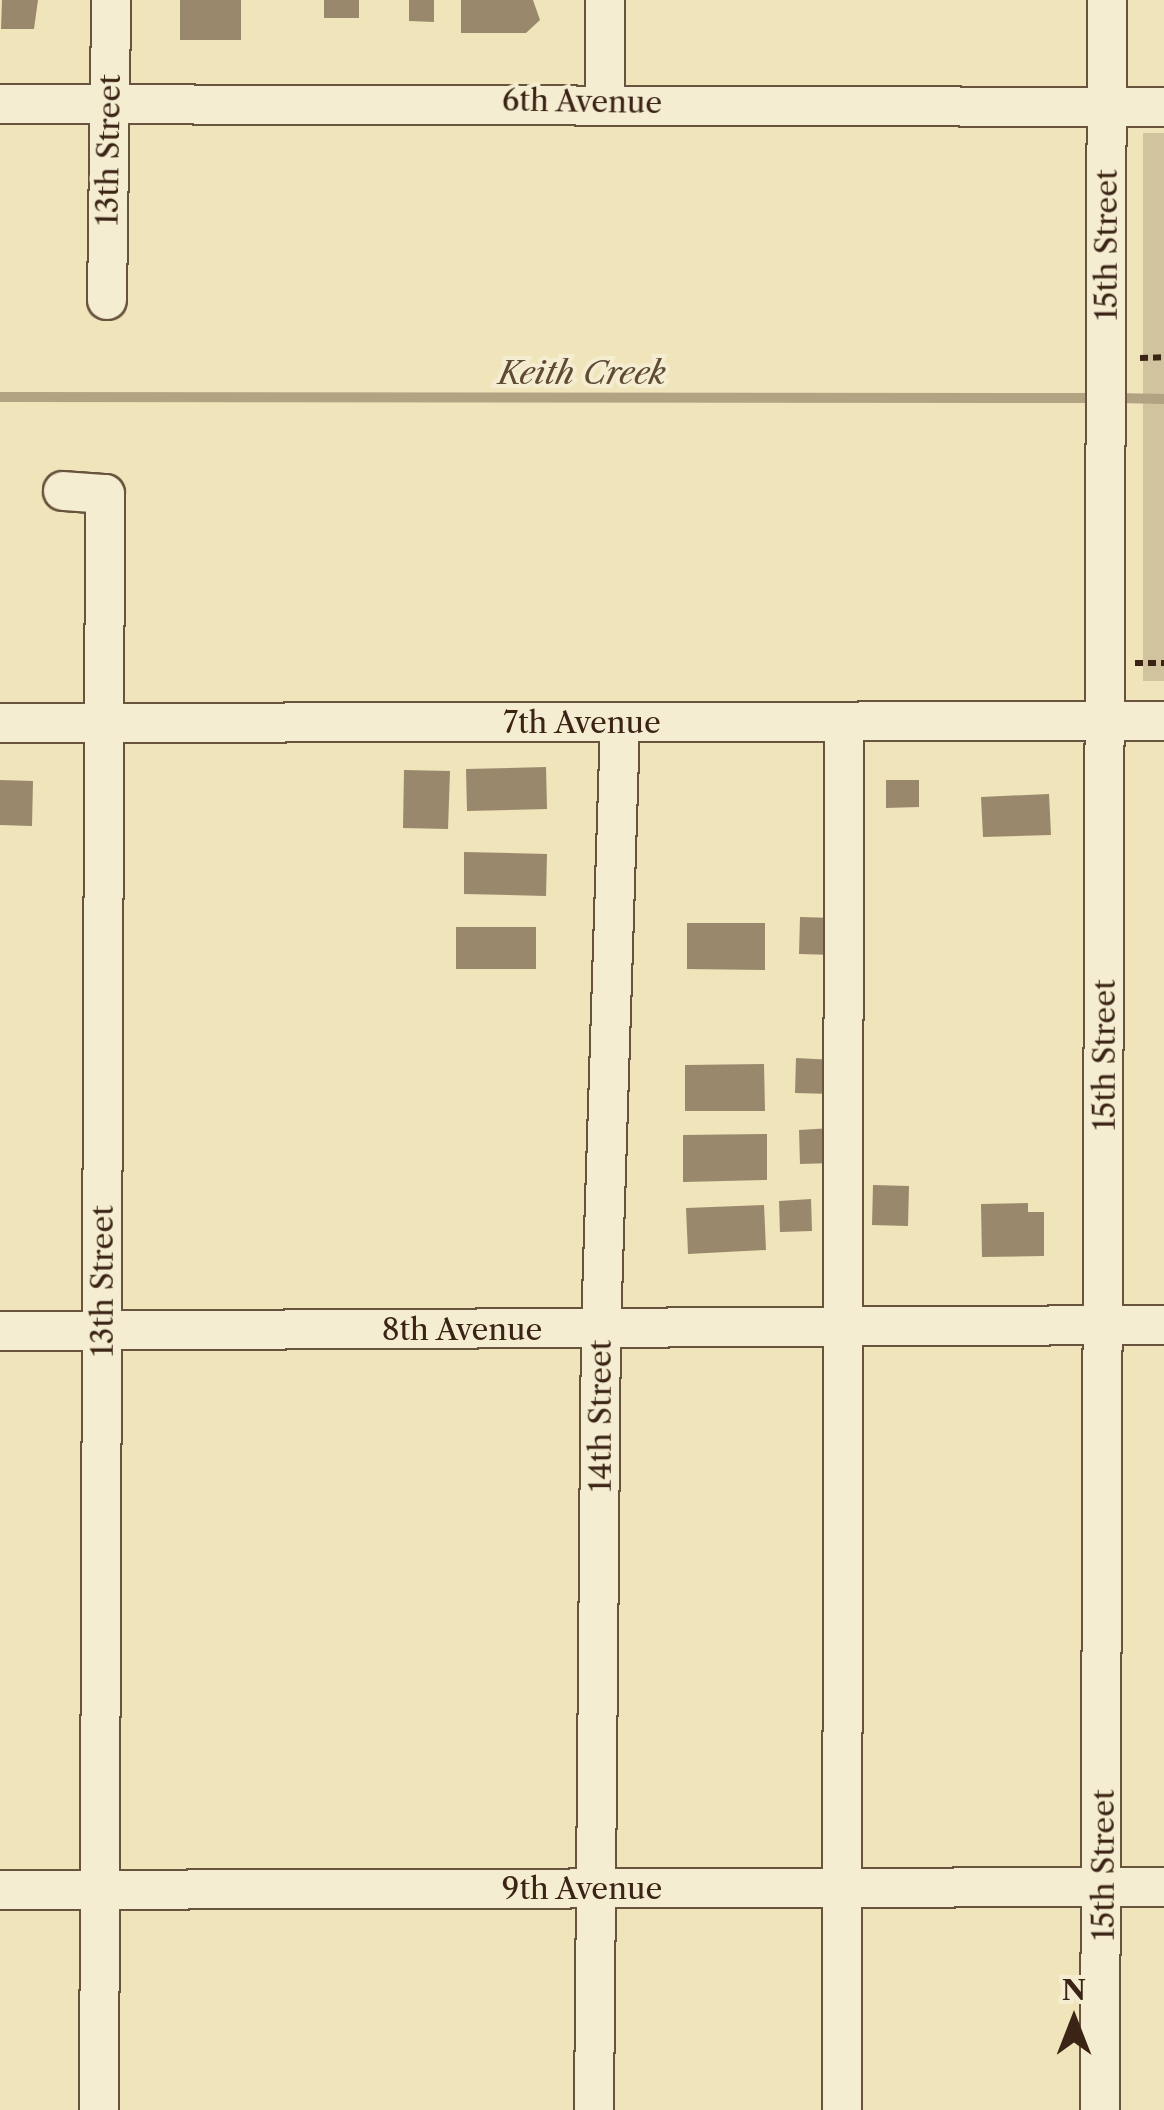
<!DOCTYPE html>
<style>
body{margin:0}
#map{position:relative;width:1164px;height:2110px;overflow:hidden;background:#f0e4ba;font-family:"Libre Caslon Text",serif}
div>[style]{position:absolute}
.green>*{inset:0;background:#d1c39e}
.stream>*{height:10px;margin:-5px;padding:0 5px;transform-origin:5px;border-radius:5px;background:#b2a382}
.building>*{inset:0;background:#99886b}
.path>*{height:6px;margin-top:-3px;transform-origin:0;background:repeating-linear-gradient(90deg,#3b2415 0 8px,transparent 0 13px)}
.roads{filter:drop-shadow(2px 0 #68543e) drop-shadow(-2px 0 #68543e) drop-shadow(0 2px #68543e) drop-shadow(0 -2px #68543e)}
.minor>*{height:38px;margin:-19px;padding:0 19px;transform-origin:19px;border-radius:19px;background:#f5edd2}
span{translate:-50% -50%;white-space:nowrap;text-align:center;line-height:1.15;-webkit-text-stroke:8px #f5edd2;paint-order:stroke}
.street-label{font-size:30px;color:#3b2415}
.water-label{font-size:32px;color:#5f4a36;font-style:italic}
.north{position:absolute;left:1024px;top:1970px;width:100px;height:100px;-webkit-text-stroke:8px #f5edd2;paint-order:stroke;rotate:0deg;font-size:28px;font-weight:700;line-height:40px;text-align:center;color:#3b2415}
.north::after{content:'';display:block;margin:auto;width:35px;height:45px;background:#3b2415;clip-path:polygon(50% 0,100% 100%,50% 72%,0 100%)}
</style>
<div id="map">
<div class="green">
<div style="clip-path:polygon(1143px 133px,1164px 133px,1164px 681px,1143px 681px)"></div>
</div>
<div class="stream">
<div style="left:0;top:397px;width:1098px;rotate:0.05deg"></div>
<div style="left:1115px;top:398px;width:49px;rotate:1.2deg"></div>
</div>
<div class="building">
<div style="clip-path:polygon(2px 0,38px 0,34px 29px,1px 29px)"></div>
<div style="clip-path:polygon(180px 0,241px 0,241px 40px,180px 40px)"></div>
<div style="clip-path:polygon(324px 0,359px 0,359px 18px,324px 18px)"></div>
<div style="clip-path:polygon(409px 0,434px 0,434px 22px,409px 21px)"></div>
<div style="clip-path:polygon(461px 0,533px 0,540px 20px,526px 33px,461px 33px)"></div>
<div style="clip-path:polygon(546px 767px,547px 809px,467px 811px,466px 769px)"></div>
<div style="clip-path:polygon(404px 770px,450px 771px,448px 829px,403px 828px)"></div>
<div style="clip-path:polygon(0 780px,33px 781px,32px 826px,0 825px)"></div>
<div style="clip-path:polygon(886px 780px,919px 780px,919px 807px,886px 808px)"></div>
<div style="clip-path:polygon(1049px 794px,1051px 835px,983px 837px,981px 797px)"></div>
<div style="clip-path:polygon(464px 852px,547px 854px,546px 896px,464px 894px)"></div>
<div style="clip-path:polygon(800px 917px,835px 918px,834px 955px,799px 954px)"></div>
<div style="clip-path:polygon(687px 923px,765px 923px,765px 970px,687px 969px)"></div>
<div style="clip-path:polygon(456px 927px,536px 927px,536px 969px,456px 969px)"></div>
<div style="clip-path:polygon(796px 1058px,834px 1060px,832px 1094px,795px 1093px)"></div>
<div style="clip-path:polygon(764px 1064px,765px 1111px,685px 1111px,685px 1065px)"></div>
<div style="clip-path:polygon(832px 1128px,833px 1163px,800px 1164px,799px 1130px)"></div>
<div style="clip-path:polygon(767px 1134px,767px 1180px,683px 1182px,683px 1135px)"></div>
<div style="clip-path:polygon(873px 1185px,909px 1186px,908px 1226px,872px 1225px)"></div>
<div style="clip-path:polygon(811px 1199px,812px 1231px,780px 1232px,779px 1201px)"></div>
<div style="clip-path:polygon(1028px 1203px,1028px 1212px,1044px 1212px,1044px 1256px,982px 1257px,981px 1204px)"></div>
<div style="clip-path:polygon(764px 1205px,766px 1250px,688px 1254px,686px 1208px)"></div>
</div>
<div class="path">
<div style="left:1140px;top:358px;width:24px;rotate:-2deg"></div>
<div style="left:1135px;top:663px;width:29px"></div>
</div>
<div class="roads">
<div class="minor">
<div style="left:605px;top:101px;width:101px;rotate:-90deg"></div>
<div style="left:0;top:104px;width:1164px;rotate:0.15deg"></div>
<div style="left:107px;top:300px;width:300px;rotate:-89.2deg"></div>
<div style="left:63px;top:491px;width:42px;rotate:4.1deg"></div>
<div style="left:105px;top:494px;width:1616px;rotate:90.21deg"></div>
<div style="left:0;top:723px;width:1164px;rotate:-0.1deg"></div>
<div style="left:0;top:1331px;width:1164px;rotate:-0.3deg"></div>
<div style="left:0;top:1890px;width:1164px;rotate:-0.15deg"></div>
<div style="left:594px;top:2110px;width:781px;rotate:-89.49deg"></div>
<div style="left:601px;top:1329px;width:606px;rotate:-88.2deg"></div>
<div style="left:842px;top:2110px;width:1388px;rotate:-89.92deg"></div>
<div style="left:1100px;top:2110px;width:2110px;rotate:-89.81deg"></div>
</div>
</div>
<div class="street-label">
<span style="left:582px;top:102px;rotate:1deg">6th Avenue</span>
<span style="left:109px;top:150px;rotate:-89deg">13th Street</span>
<span style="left:1107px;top:245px;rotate:-90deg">15th Street</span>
<span style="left:582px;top:723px">7th Avenue</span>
<span style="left:1105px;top:1055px;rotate:-90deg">15th Street</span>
<span style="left:103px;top:1281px;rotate:-90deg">13th Street</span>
<span style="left:462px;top:1330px">8th Avenue</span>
<span style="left:601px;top:1416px;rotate:-90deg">14th Street</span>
<span style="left:1104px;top:1865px;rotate:-90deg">15th Street</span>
<span style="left:582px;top:1889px">9th Avenue</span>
</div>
<div class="water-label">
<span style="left:582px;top:373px">Keith Creek</span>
</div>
<div class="north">N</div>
</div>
